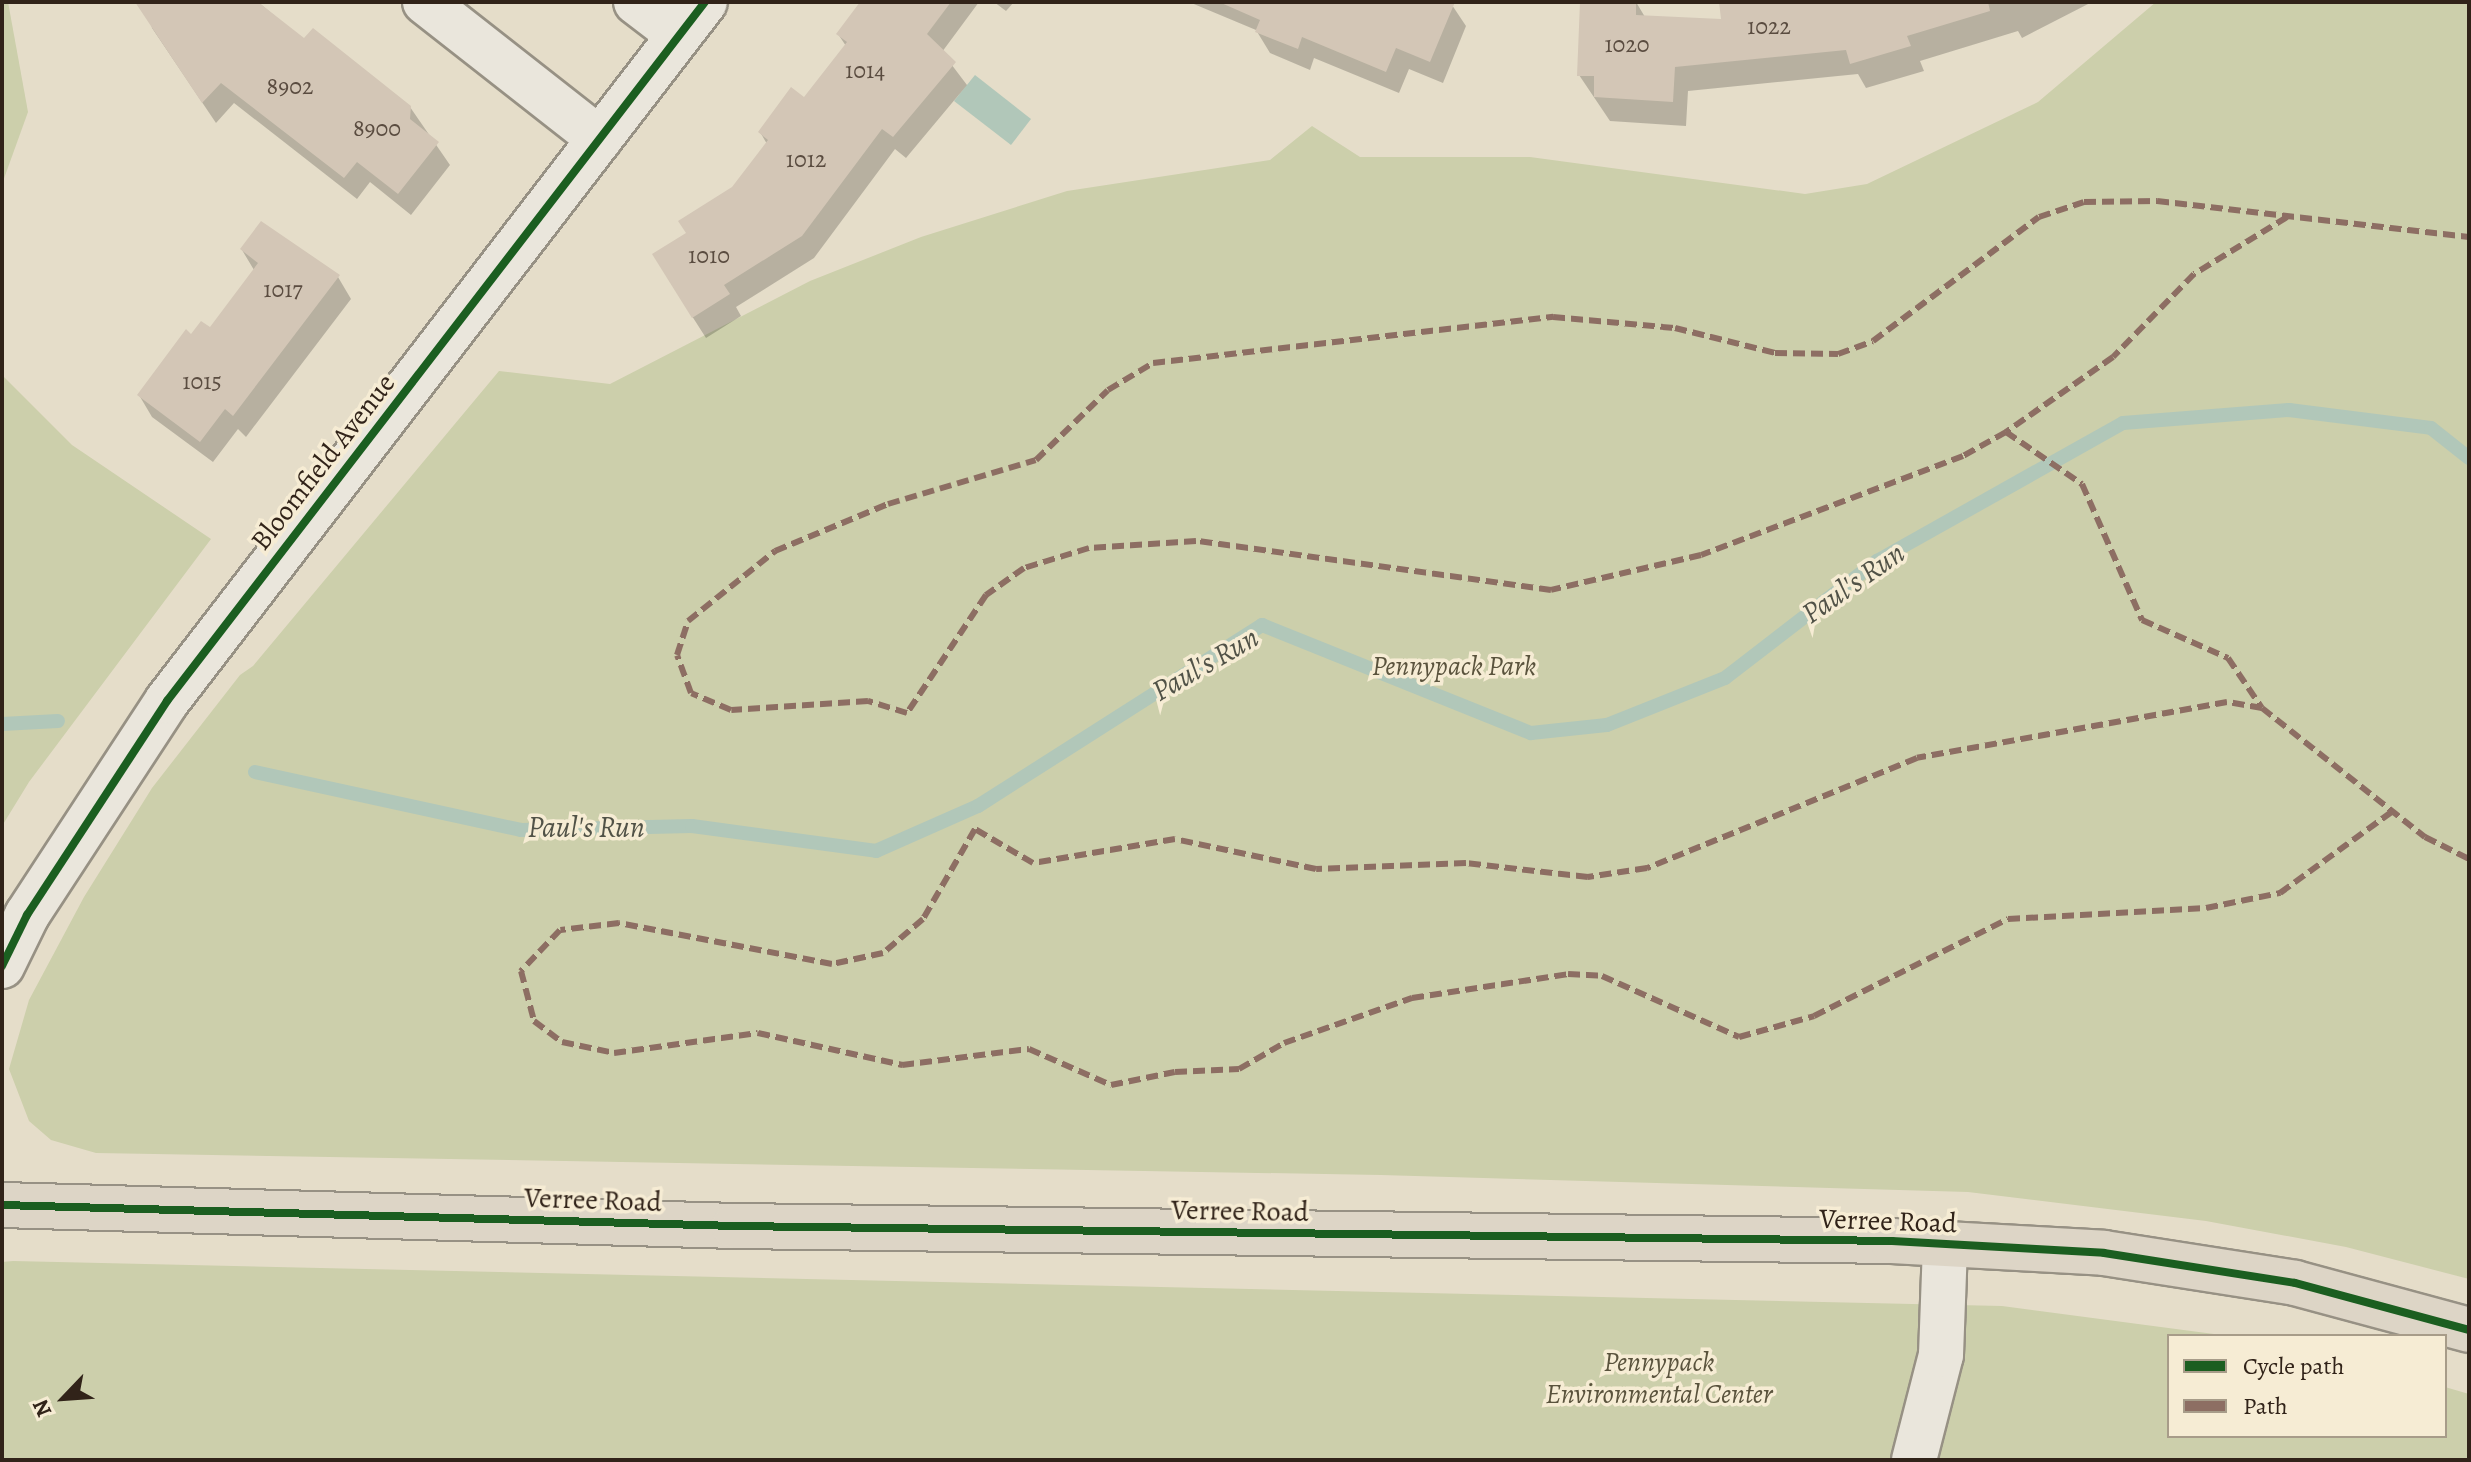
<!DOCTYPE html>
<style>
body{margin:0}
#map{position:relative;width:2471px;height:1462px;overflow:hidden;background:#e5ddc9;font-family:Alegreya,serif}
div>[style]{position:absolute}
.green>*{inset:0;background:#cccfab}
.water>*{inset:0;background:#b1c7b9}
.shadow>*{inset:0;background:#0003}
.stream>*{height:14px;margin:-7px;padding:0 7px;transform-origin:7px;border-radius:7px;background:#b1c7b9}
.building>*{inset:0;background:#d3c6b6}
.roads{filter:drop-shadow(2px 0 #979184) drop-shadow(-2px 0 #979184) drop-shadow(0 2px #979184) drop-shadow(0 -2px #979184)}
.minor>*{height:44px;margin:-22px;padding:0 22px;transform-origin:22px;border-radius:22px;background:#eae6dc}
.major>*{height:44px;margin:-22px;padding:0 22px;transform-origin:22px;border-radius:22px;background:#ddd5c6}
.quiet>*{height:6px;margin-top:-3px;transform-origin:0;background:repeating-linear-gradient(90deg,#8d6e63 0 12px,transparent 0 18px)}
.cycleway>*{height:8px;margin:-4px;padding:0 4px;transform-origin:4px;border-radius:4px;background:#1b5e20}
span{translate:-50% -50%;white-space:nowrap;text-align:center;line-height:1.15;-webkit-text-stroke:7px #f6ecd4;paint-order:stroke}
.number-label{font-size:24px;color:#5a4c40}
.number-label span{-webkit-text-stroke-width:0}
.street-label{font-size:28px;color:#312319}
.park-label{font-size:28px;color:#5a533d;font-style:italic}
.water-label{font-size:30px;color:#515247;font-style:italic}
.frame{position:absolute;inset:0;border:4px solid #312319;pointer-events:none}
.legend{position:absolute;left:2167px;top:1334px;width:280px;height:104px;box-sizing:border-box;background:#f6ecd4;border:2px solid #a79c89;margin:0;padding:10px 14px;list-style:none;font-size:24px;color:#312319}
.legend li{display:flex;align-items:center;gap:16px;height:40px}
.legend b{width:40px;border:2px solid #a79c89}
.north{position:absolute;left:24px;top:1358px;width:80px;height:80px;-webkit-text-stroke:6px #f6ecd4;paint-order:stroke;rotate:245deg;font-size:22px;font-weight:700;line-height:32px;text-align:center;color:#312319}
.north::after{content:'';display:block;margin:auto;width:28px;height:36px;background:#312319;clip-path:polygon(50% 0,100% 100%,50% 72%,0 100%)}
</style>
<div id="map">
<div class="green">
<div style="clip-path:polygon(2px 2px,8px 2px,28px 112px,2px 184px)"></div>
<div style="clip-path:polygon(2156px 2px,2469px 2px,2469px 1279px,2346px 1247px,2206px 1221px,1968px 1192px,1381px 1175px,96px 1153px,51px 1140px,29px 1121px,9px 1069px,29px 1000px,84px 897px,152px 788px,240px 675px,253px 666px,499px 371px,610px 384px,810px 281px,921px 237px,1067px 191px,1270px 160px,1312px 126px,1360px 157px,1530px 157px,1805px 194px,1867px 184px,2038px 102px)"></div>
<div style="clip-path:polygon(2px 375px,72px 445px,211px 539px,29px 782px,2px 826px)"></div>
<div style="clip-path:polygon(13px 1261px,2002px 1306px,2229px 1336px,2169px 1336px,2169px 1436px,2445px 1436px,2445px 1387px,2469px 1394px,2469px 1460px,2px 1460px,2px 1262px)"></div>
</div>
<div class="water">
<div style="clip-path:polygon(975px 75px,1031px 119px,1011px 145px,954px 101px)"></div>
</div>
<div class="shadow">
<div style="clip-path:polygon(147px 2px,258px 2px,305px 41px,410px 107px,450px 165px,411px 215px,370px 182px,357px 199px,234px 103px,216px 123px,152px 28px)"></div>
<div style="clip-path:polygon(865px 2px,979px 2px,942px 52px,967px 85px,906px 158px,895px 149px,814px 258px,736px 307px,741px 316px,706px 338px,667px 277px,688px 234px,734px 189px,767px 144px,760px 132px,804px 100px,846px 46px,838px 34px)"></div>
<div style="clip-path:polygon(994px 2px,1014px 2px,1006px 11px)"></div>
<div style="clip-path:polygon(1189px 2px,1450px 2px,1466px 26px,1443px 83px,1409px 69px,1399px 93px,1314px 58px,1310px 70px,1270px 53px,1256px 30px)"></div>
<div style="clip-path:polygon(1582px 2px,1636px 2px,1645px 17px,1723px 21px,1721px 2px,2092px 2px,2022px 38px,2018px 31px,1920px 61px,1924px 71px,1866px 88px,1858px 74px,1688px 91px,1686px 126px,1610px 121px,1579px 75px)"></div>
<div style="clip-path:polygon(242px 250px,338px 277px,351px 299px,246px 437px,238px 429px,213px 462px,152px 417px,139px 395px,192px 336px,210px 330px,254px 270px)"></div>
</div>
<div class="stream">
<div style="left:2px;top:724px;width:56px;rotate:-3.1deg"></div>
<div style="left:255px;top:772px;width:272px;rotate:12.3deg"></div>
<div style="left:521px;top:830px;width:171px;rotate:-1.3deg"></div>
<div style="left:692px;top:826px;width:186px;rotate:7.7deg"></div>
<div style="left:876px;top:851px;width:111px;rotate:-23.8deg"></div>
<div style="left:978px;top:806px;width:337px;rotate:-32.5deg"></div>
<div style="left:1262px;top:625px;width:290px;rotate:21.9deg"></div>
<div style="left:1531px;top:733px;width:76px;rotate:-6deg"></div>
<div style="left:1607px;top:725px;width:127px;rotate:-21.7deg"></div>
<div style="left:1725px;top:678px;width:192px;rotate:-37.6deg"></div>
<div style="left:1877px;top:561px;width:282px;rotate:-29.3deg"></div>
<div style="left:2123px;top:423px;width:167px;rotate:-4.5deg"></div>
<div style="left:2289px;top:410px;width:143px;rotate:7.2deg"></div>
<div style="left:2431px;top:428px;width:48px;rotate:38.3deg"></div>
</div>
<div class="building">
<div style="clip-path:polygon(135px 2px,258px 2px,304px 38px,313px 28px,411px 106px,410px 119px,439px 142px,398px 194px,357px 162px,344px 178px,221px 83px,202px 103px)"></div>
<div style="clip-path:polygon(860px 2px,951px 2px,927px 34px,956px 62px,893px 137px,882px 129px,802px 236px,724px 285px,730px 294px,692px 318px,652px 254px,686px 233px,678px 221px,732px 187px,768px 140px,758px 132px,791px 87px,804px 97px,847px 42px,836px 34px)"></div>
<div style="clip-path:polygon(1219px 2px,1455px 2px,1430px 62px,1396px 48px,1386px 72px,1302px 37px,1298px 49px,1255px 32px,1260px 20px)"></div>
<div style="clip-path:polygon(1580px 2px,1636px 2px,1636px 15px,1721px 19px,1719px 2px,1988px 2px,1990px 11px,1907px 36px,1911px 46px,1850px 64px,1846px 50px,1675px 67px,1673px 102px,1594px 97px,1594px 76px,1577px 76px)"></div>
<div style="clip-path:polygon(261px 221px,340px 275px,233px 416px,225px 409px,200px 442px,137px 395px,186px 329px,191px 334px,201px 321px,210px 327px,258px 263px,240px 249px)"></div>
</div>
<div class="roads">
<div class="minor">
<div style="left:425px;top:2px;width:222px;rotate:38.1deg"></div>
<div style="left:636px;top:2px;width:54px;rotate:37.5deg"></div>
<div style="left:2px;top:966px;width:57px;rotate:-63.9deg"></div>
<div style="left:27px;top:915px;width:256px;rotate:-56.8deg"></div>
<div style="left:167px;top:701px;width:882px;rotate:-52.42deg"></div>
<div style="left:1914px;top:1460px;width:108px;rotate:-75.6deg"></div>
<div style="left:1941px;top:1355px;width:111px;rotate:-87.9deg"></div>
</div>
<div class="major">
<div style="left:2px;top:1205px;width:732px;rotate:1.64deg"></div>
<div style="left:734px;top:1226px;width:1158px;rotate:0.74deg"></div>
<div style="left:1892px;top:1241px;width:212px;rotate:3.2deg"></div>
<div style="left:2104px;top:1253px;width:193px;rotate:8.9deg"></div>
<div style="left:2295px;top:1283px;width:180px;rotate:15.1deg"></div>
</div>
</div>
<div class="quiet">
<div style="left:2287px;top:217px;width:109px;rotate:148.5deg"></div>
<div style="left:2194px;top:274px;width:116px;rotate:134.3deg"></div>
<div style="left:2113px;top:357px;width:131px;rotate:145deg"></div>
<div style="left:2006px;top:432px;width:49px;rotate:150.8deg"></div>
<div style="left:1963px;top:456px;width:280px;rotate:159.3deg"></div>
<div style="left:1701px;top:555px;width:154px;rotate:166.9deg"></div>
<div style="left:1551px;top:590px;width:358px;rotate:-172.1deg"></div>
<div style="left:1196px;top:541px;width:107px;rotate:176.3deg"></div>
<div style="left:1089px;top:548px;width:68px;rotate:162.9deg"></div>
<div style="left:1024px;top:568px;width:47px;rotate:144.6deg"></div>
<div style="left:986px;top:595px;width:142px;rotate:123.8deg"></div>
<div style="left:907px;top:713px;width:41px;rotate:-162.9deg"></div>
<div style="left:868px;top:701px;width:137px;rotate:176.2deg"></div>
<div style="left:731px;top:710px;width:43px;rotate:-157deg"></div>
<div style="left:691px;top:693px;width:40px;rotate:-110.2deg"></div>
<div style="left:677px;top:655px;width:36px;rotate:-72deg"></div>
<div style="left:688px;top:621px;width:112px;rotate:-38.8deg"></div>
<div style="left:775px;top:551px;width:122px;rotate:-22.6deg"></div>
<div style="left:888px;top:504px;width:154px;rotate:-16.6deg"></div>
<div style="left:1036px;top:460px;width:100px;rotate:-44.2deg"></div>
<div style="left:1108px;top:390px;width:52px;rotate:-31deg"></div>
<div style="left:1153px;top:363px;width:403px;rotate:-6.6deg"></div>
<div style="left:1553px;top:317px;width:122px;rotate:5.2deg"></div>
<div style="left:1675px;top:328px;width:103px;rotate:14deg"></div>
<div style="left:1775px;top:353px;width:63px;rotate:0.9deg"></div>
<div style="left:1838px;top:354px;width:37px;rotate:-20deg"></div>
<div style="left:1873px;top:341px;width:207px;rotate:-36.8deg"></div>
<div style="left:2039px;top:217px;width:47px;rotate:-18.4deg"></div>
<div style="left:2084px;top:202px;width:73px;rotate:-0.8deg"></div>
<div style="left:2157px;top:201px;width:314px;rotate:6.6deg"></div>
<div style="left:2006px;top:432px;width:92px;rotate:34.4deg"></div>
<div style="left:2082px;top:484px;width:149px;rotate:66.2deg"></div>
<div style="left:2142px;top:620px;width:94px;rotate:23.8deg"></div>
<div style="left:2228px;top:658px;width:60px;rotate:55.8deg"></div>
<div style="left:2262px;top:708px;width:208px;rotate:38.4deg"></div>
<div style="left:2425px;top:837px;width:49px;rotate:26.6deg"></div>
<div style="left:2262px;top:708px;width:36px;rotate:-170deg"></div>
<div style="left:2227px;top:702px;width:315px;rotate:169.8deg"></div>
<div style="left:1917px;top:758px;width:292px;rotate:157.8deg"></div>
<div style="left:1647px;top:868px;width:60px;rotate:171.3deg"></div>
<div style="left:1588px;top:877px;width:123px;rotate:-173.5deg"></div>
<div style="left:1466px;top:863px;width:150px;rotate:177.7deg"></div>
<div style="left:1316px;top:869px;width:144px;rotate:-168deg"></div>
<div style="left:1175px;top:839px;width:144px;rotate:170.4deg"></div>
<div style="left:1033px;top:863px;width:67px;rotate:-149.6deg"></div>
<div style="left:975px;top:829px;width:104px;rotate:120deg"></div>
<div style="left:923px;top:919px;width:52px;rotate:139.6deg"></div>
<div style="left:883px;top:953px;width:52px;rotate:167.8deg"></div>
<div style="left:832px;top:964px;width:217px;rotate:-169.1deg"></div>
<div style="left:619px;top:923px;width:59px;rotate:173.2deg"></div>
<div style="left:560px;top:930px;width:57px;rotate:133.6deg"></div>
<div style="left:521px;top:971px;width:52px;rotate:75.4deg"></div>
<div style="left:534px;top:1021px;width:35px;rotate:37deg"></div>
<div style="left:562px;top:1042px;width:53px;rotate:11.9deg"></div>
<div style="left:614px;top:1053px;width:145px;rotate:-7.9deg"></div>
<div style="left:758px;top:1033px;width:148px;rotate:12.5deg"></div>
<div style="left:902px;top:1065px;width:128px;rotate:-7.2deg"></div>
<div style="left:1029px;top:1049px;width:90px;rotate:23.7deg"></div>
<div style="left:1111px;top:1085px;width:65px;rotate:-11.5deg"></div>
<div style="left:1175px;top:1072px;width:64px;rotate:-2.7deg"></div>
<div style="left:1239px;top:1069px;width:52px;rotate:-30deg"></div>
<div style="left:1284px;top:1043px;width:136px;rotate:-19.4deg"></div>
<div style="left:1412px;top:998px;width:158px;rotate:-8.7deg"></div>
<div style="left:1568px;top:974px;width:34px;rotate:3deg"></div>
<div style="left:1602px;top:976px;width:150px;rotate:24deg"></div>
<div style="left:1739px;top:1037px;width:78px;rotate:-15.6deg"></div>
<div style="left:1814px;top:1016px;width:217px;rotate:-26.6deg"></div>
<div style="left:2008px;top:919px;width:198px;rotate:-3.2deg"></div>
<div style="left:2206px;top:908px;width:76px;rotate:-11.5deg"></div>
<div style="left:2280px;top:893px;width:140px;rotate:-36deg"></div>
</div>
<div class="cycleway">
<div style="left:2px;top:966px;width:57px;rotate:-63.9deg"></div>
<div style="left:27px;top:915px;width:256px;rotate:-56.8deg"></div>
<div style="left:167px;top:701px;width:882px;rotate:-52.42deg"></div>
<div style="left:2px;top:1205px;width:732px;rotate:1.64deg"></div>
<div style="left:734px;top:1226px;width:1158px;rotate:0.74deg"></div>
<div style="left:1892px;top:1241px;width:212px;rotate:3.2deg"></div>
<div style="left:2104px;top:1253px;width:193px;rotate:8.9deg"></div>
<div style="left:2295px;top:1283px;width:180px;rotate:15.1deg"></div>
</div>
<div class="number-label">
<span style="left:1769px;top:27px">1022</span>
<span style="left:1627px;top:45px">1020</span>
<span style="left:865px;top:71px">1014</span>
<span style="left:290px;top:87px">8902</span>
<span style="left:377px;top:129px">8900</span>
<span style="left:806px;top:160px">1012</span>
<span style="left:709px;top:256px">1010</span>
<span style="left:283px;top:290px">1017</span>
<span style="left:202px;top:382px">1015</span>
</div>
<div class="street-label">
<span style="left:323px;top:462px;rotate:-52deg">Bloomfield Avenue</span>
<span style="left:593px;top:1200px;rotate:2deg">Verree Road</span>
<span style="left:1240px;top:1211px;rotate:1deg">Verree Road</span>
<span style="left:1888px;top:1221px;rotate:2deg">Verree Road</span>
</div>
<div class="park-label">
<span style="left:1454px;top:666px">Pennypack Park</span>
<span style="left:1659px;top:1378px">Pennypack<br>Environmental Center</span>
</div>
<div class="water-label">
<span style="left:1853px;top:583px;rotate:-35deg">Paul's Run</span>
<span style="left:1205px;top:664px;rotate:-30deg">Paul's Run</span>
<span style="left:586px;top:827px">Paul's Run</span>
</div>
<div class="frame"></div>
<ul class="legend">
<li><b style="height:10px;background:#1b5e20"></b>Cycle path</li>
<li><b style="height:10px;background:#8d6e63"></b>Path</li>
</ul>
<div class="north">N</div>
</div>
